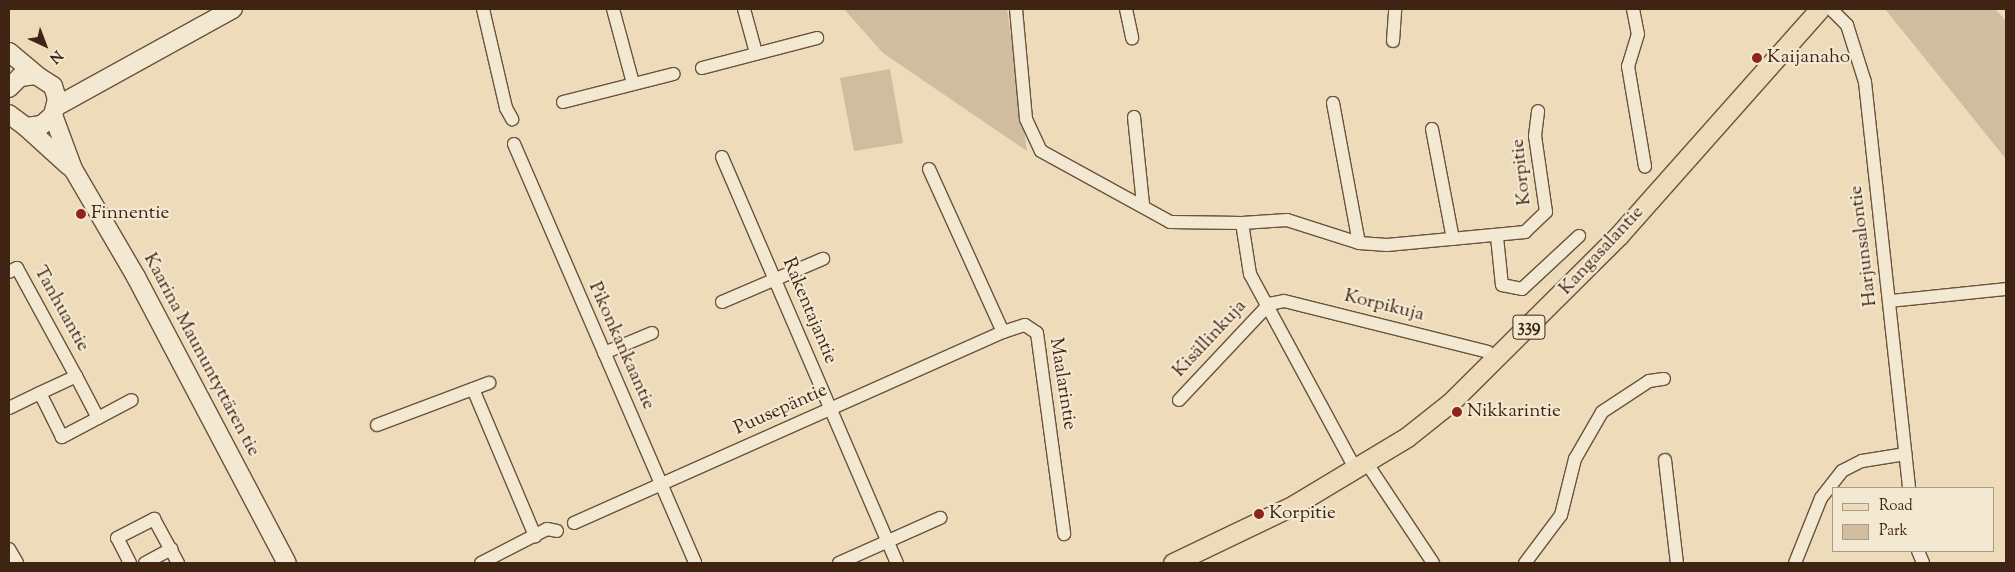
<!DOCTYPE html>
<meta charset="utf-8">
<style>
body{margin:0}
#map{position:relative;width:2015px;height:572px;overflow:hidden;background:#eddbba;font-family:"Sorts Mill Goudy",serif}
div>[style]{position:absolute}
.green>*{inset:0;background:#d0bc9e}
.roads{filter:drop-shadow(1px 0 #6b523d) drop-shadow(-1px 0 #6b523d) drop-shadow(0 1px #6b523d) drop-shadow(0 -1px #6b523d)}
.street>*{height:12px;margin:-6px;padding:0 6px;transform-origin:6px;border-radius:6px;background:#f3e8d2}
.secondary>*{height:18px;margin:-9px;padding:0 9px;transform-origin:9px;border-radius:9px;background:#f3e8d2}
.primary>*{height:19px;margin:-9.5px;padding:0 9.5px;transform-origin:9.5px;border-radius:9.5px;background:#eddbba}
.dots>*{width:14px;height:14px;translate:-50% -50%;box-sizing:border-box;border:2px solid #f3e8d2;border-radius:50%}
span{translate:-50% -50%;white-space:nowrap;text-align:center;line-height:1.15;-webkit-text-stroke:4.5px #f3e8d2;paint-order:stroke}
.shield-label span{padding:1px 4px;background:#f3e8d2;border:1px solid;border-radius:4px;-webkit-text-stroke-width:0}
.shield-label{font-size:18px;color:#402413;font-weight:700}
.poi-label{font-size:19px;color:#402413}
.left{translate:0 -50%;text-align:left}
.street-label{font-size:19px;color:#402413}
.frame{position:absolute;inset:0;border:10px solid #402413;pointer-events:none}
.legend{position:absolute;left:1832px;top:487px;width:162px;height:65px;box-sizing:border-box;background:#f3e8d2;border:1px solid #ab9a86;margin:0;padding:6px 9px;list-style:none;font-size:15px;color:#402413}
.legend li{display:flex;align-items:center;gap:10px;height:25px}
.legend b{width:25px;border:1px solid #ab9a86}
.north{position:absolute;left:20px;top:20px;width:50px;height:50px;-webkit-text-stroke:4px #f3e8d2;paint-order:stroke;rotate:137deg;font-size:14px;font-weight:700;line-height:20px;text-align:center;color:#402413}
.north::after{content:'';display:block;margin:auto;width:18px;height:22px;background:#402413;clip-path:polygon(50% 0,100% 100%,50% 72%,0 100%)}
</style>
<div id="map">
<div class="green">
<div style="clip-path:polygon(844px 9px,1007px 9px,1027px 151px,883px 53px)"></div>
<div style="clip-path:polygon(1885px 9px,1995px 9px,2006px 21px,2006px 159px)"></div>
<div style="clip-path:polygon(890px 69px,903px 143px,854px 151px,840px 78px)"></div>
</div>
<div class="roads">
<div class="street">
<div style="left:483px;top:9px;width:102px;rotate:76.9deg"></div>
<div style="left:506px;top:108px;width:13px;rotate:61deg"></div>
<div style="left:613px;top:9px;width:77px;rotate:74.9deg"></div>
<div style="left:744px;top:9px;width:46px;rotate:74.7deg"></div>
<div style="left:1016px;top:9px;width:110px;rotate:84.8deg"></div>
<div style="left:1026px;top:119px;width:35px;rotate:65deg"></div>
<div style="left:1041px;top:151px;width:147px;rotate:28.8deg"></div>
<div style="left:1170px;top:222px;width:72px;rotate:0.8deg"></div>
<div style="left:1242px;top:223px;width:52px;rotate:81.1deg"></div>
<div style="left:1250px;top:274px;width:221px;rotate:61.6deg"></div>
<div style="left:1126px;top:9px;width:30px;rotate:78deg"></div>
<div style="left:1633px;top:9px;width:25px;rotate:79deg"></div>
<div style="left:1638px;top:34px;width:34px;rotate:107deg"></div>
<div style="left:1628px;top:66px;width:102px;rotate:80.4deg"></div>
<div style="left:1831px;top:9px;width:23px;rotate:45deg"></div>
<div style="left:1847px;top:25px;width:60px;rotate:72.5deg"></div>
<div style="left:1865px;top:82px;width:408px;rotate:83.8deg"></div>
<div style="left:1393px;top:41px;width:32px;rotate:-86deg"></div>
<div style="left:702px;top:68px;width:119px;rotate:-14.6deg"></div>
<div style="left:563px;top:102px;width:114px;rotate:-14.2deg"></div>
<div style="left:1333px;top:103px;width:142px;rotate:79.5deg"></div>
<div style="left:1134px;top:117px;width:87px;rotate:84.1deg"></div>
<div style="left:1432px;top:129px;width:112px;rotate:79.2deg"></div>
<div style="left:514px;top:144px;width:456px;rotate:66.6deg"></div>
<div style="left:722px;top:157px;width:442px;rotate:66.7deg"></div>
<div style="left:929px;top:169px;width:179px;rotate:65.6deg"></div>
<div style="left:1003px;top:332px;width:23px;rotate:-18deg"></div>
<div style="left:1025px;top:325px;width:14px;rotate:34deg"></div>
<div style="left:1037px;top:333px;width:203px;rotate:82.3deg"></div>
<div style="left:1242px;top:223px;width:45px;rotate:-3.8deg"></div>
<div style="left:1287px;top:220px;width:76px;rotate:17.7deg"></div>
<div style="left:1359px;top:243px;width:28px;rotate:4deg"></div>
<div style="left:1387px;top:245px;width:139px;rotate:-5.4deg"></div>
<div style="left:1525px;top:232px;width:29px;rotate:-44deg"></div>
<div style="left:1546px;top:212px;width:77px;rotate:-98.2deg"></div>
<div style="left:1535px;top:136px;width:25px;rotate:-83deg"></div>
<div style="left:1497px;top:237px;width:48px;rotate:84.1deg"></div>
<div style="left:1502px;top:285px;width:20px;rotate:11deg"></div>
<div style="left:1522px;top:289px;width:78px;rotate:-42.9deg"></div>
<div style="left:9px;top:272px;width:9px;rotate:-27deg"></div>
<div style="left:17px;top:268px;width:123px;rotate:61.4deg"></div>
<div style="left:76px;top:376px;width:47px;rotate:62.4deg"></div>
<div style="left:98px;top:418px;width:41px;rotate:152.2deg"></div>
<div style="left:62px;top:437px;width:49px;rotate:-116.6deg"></div>
<div style="left:40px;top:393px;width:40px;rotate:-25deg"></div>
<div style="left:1890px;top:301px;width:117px;rotate:-5.9deg"></div>
<div style="left:722px;top:302px;width:110px;rotate:-23.1deg"></div>
<div style="left:604px;top:353px;width:52px;rotate:-22.6deg"></div>
<div style="left:473px;top:389px;width:160px;rotate:67.1deg"></div>
<div style="left:1179px;top:400px;width:132px;rotate:-46.8deg"></div>
<div style="left:1269px;top:304px;width:15px;rotate:-11deg"></div>
<div style="left:1284px;top:301px;width:210px;rotate:14deg"></div>
<div style="left:9px;top:408px;width:34px;rotate:-26deg"></div>
<div style="left:98px;top:418px;width:38px;rotate:-28deg"></div>
<div style="left:377px;top:425px;width:120px;rotate:-20.6deg"></div>
<div style="left:1665px;top:460px;width:104px;rotate:83.4deg"></div>
<div style="left:1366px;top:462px;width:121px;rotate:56.4deg"></div>
<div style="left:574px;top:523px;width:470px;rotate:-24deg"></div>
<div style="left:9px;top:549px;width:16px;rotate:60deg"></div>
<div style="left:1918px;top:551px;width:13px;rotate:67deg"></div>
<div style="left:130px;top:563px;width:28px;rotate:-117deg"></div>
<div style="left:117px;top:538px;width:42px;rotate:-27.2deg"></div>
<div style="left:154px;top:519px;width:50px;rotate:61.4deg"></div>
<div style="left:145px;top:563px;width:30px;rotate:-28deg"></div>
<div style="left:481px;top:563px;width:74px;rotate:-27.3deg"></div>
<div style="left:547px;top:529px;width:10px;rotate:11deg"></div>
<div style="left:839px;top:563px;width:111px;rotate:-24deg"></div>
<div style="left:1525px;top:563px;width:60px;rotate:-53.1deg"></div>
<div style="left:1561px;top:515px;width:58px;rotate:-76deg"></div>
<div style="left:1575px;top:459px;width:54px;rotate:-60.1deg"></div>
<div style="left:1602px;top:412px;width:56px;rotate:-33.4deg"></div>
<div style="left:1649px;top:381px;width:15px;rotate:-8deg"></div>
<div style="left:1795px;top:563px;width:70px;rotate:-68.2deg"></div>
<div style="left:1821px;top:498px;width:34px;rotate:-52deg"></div>
<div style="left:1842px;top:471px;width:22px;rotate:-27deg"></div>
<div style="left:1862px;top:461px;width:44px;rotate:-9.2deg"></div>
</div>
<div class="secondary">
<div style="left:9px;top:52px;width:35px;rotate:40deg"></div>
<div style="left:9px;top:88px;width:16px;rotate:-45deg"></div>
<div style="left:20px;top:77px;width:16px;rotate:-7deg"></div>
<div style="left:36px;top:75px;width:20px;rotate:33deg"></div>
<div style="left:53px;top:86px;width:14px;rotate:73deg"></div>
<div style="left:57px;top:99px;width:16px;rotate:104deg"></div>
<div style="left:53px;top:115px;width:15px;rotate:138deg"></div>
<div style="left:42px;top:125px;width:16px;rotate:173deg"></div>
<div style="left:26px;top:127px;width:21px;rotate:-143deg"></div>
<div style="left:57px;top:106px;width:201px;rotate:-28.9deg"></div>
<div style="left:53px;top:115px;width:58px;rotate:69.7deg"></div>
<div style="left:73px;top:169px;width:125px;rotate:59.7deg"></div>
<div style="left:136px;top:277px;width:323px;rotate:62.2deg"></div>
<div style="left:26px;top:127px;width:58px;rotate:42.2deg"></div>
</div>
<div class="primary">
<div style="left:1173px;top:563px;width:134px;rotate:-25.6deg"></div>
<div style="left:1294px;top:505px;width:132px;rotate:-31deg"></div>
<div style="left:1407px;top:437px;width:56px;rotate:-38.5deg"></div>
<div style="left:1451px;top:402px;width:237px;rotate:-44.8deg"></div>
<div style="left:1619px;top:235px;width:302px;rotate:-48.4deg"></div>
</div>
</div>
<div class="dots">
<div style="left:1757px;top:58px;background:#8f2418"></div>
<div style="left:81px;top:214px;background:#8f2418"></div>
<div style="left:1457px;top:412px;background:#8f2418"></div>
<div style="left:1259px;top:514px;background:#8f2418"></div>
</div>
<div class="shield-label">
<span style="left:1529px;top:327px">339</span>
</div>
<div class="poi-label">
<span class="left" style="left:1767px;top:58px">Kaijanaho</span>
<span class="left" style="left:91px;top:214px">Finnentie</span>
<span class="left" style="left:1467px;top:412px">Nikkarintie</span>
<span class="left" style="left:1269px;top:514px">Korpitie</span>
</div>
<div class="street-label">
<span style="left:1522px;top:172px;rotate:-96deg">Korpitie</span>
<span style="left:1864px;top:246px;rotate:-97deg">Harjunsalontie</span>
<span style="left:1602px;top:251px;rotate:-47deg">Kangasalantie</span>
<span style="left:1384px;top:306px;rotate:14deg">Korpikuja</span>
<span style="left:61px;top:309px;rotate:61deg">Tanhuantie</span>
<span style="left:809px;top:311px;rotate:67deg">Rakentajantie</span>
<span style="left:1210px;top:339px;rotate:-47deg">Kisällinkuja</span>
<span style="left:621px;top:346px;rotate:66deg">Pikonkankaantie</span>
<span style="left:201px;top:355px;rotate:62deg">Kaarina Maununtyttären tie</span>
<span style="left:1062px;top:384px;rotate:81deg">Maalarintie</span>
<span style="left:781px;top:410px;rotate:-24deg">Puusepäntie</span>
</div>
<div class="frame"></div>
<ul class="legend">
<li><b style="height:6px;background:#eddbba"></b>Road</li>
<li><b style="height:14px;background:#d0bc9e"></b>Park</li>
</ul>
<div class="north">N</div>
</div>
